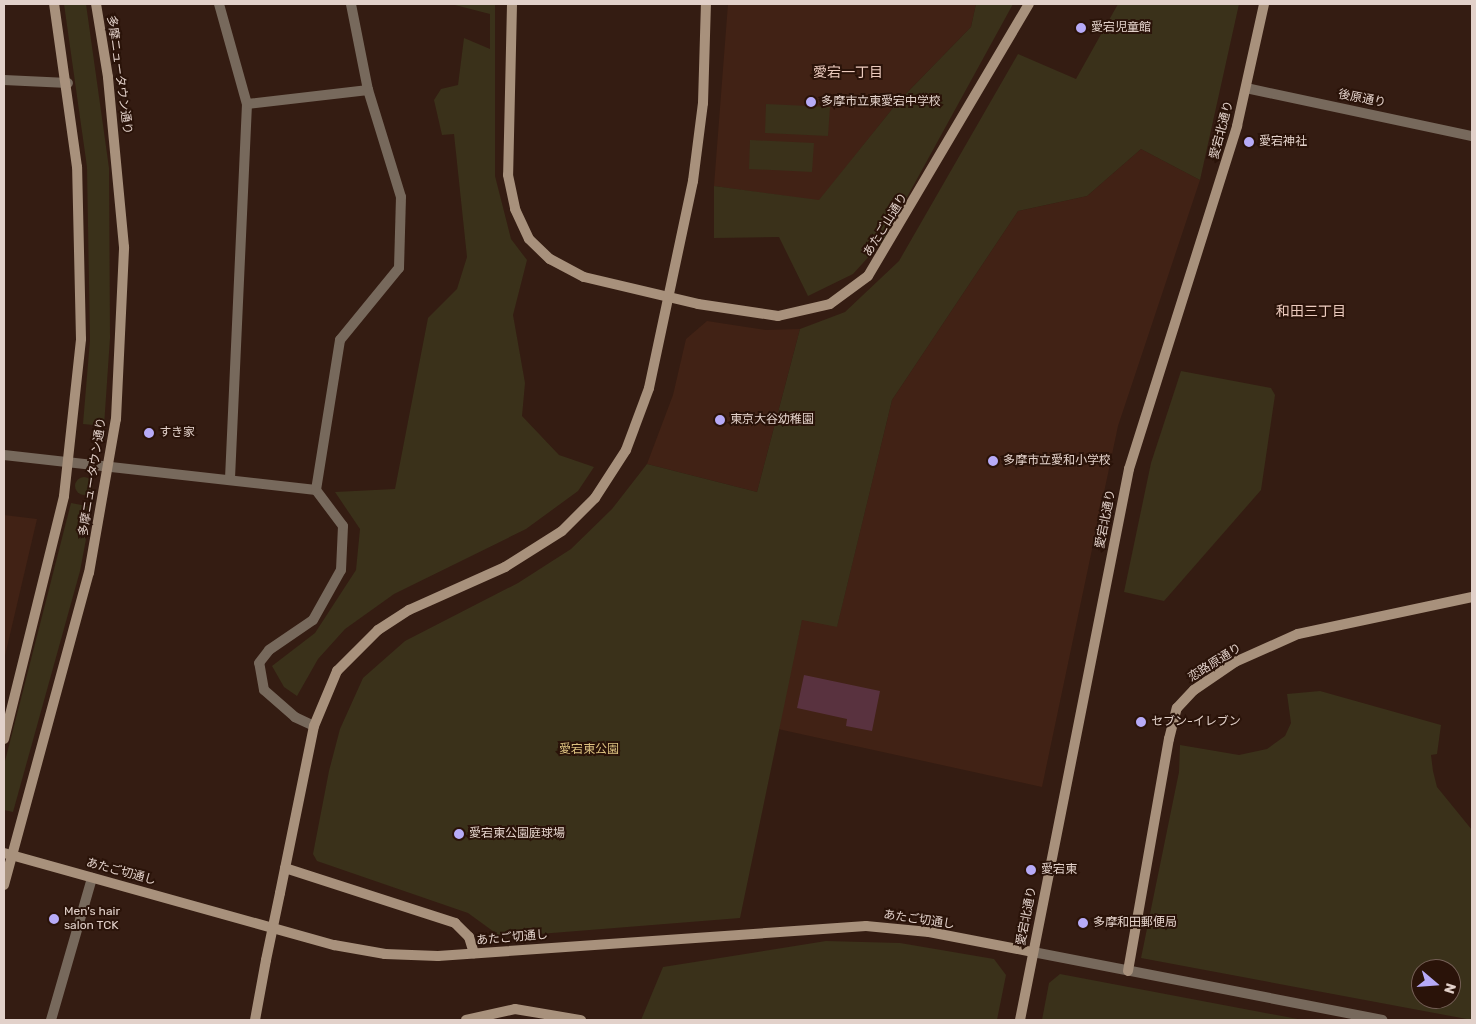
<!DOCTYPE html>
<meta charset="utf-8">
<style>
body{margin:0}
#map{position:relative;width:1476px;height:1024px;overflow:hidden;background:#341c12;font-family:Rubik,"Noto Sans JP",sans-serif}
div>[style]{position:absolute}
.built>*{inset:0;background:#412215}
.green>*{inset:0;background:#3a311a}
.round{border-radius:50%}
.water>*{inset:0;background:#59323f}
.street>*{height:10px;margin:-5px;padding:0 5px;transform-origin:5px;border-radius:5px;background:#77695c}
.secondary>*{height:10px;margin:-5px;padding:0 5px;transform-origin:5px;border-radius:5px;background:#a8917c}
.secondary-bridge>*{height:10px;margin:-5px;padding:0 5px;transform-origin:5px;border-radius:5px;background:#a8917c}
.dots>*{width:14px;height:14px;translate:-50% -50%;box-sizing:border-box;border:2px solid #2a1309;border-radius:50%}
span{translate:-50% -50%;white-space:nowrap;text-align:center;line-height:1.15;-webkit-text-stroke:4px #2a1309;paint-order:stroke}
.poi-label{font-size:12px;color:#e2d1ca}
.left{translate:0 -50%;text-align:left}
.street-label{font-size:12px;color:#e2d1ca}
.park-label{font-size:12px;color:#dcc180}
.neighbourhood-label{font-size:14px;color:#eccbbe}
.frame{position:absolute;inset:0;border:5px solid #e2d1ca;pointer-events:none}
.north{position:absolute;left:1411px;top:959px;width:50px;height:50px;box-sizing:border-box;background:#2a1309;border:1px solid #745f56;border-radius:50%;rotate:108deg;font-size:14px;font-weight:700;line-height:20px;text-align:center;color:#e2d1ca}
.north::after{content:'';display:block;margin:auto;width:18px;height:22px;background:#b7abf8;clip-path:polygon(50% 0,100% 100%,50% 72%,0 100%)}
</style>
<div id="map">
<div class="built">
<div style="clip-path:polygon(728px 4px,976px 4px,971px 27px,897px 103px,819px 201px,714px 186px)"></div>
<div style="clip-path:polygon(1141px 149px,1200px 180px,1118px 426px,1042px 787px,778px 729px,802px 619px,837px 626px,892px 400px,1018px 211px,1087px 196px)"></div>
<div style="clip-path:polygon(707px 321px,766px 330px,800px 329px,757px 492px,647px 464px,673px 395px,686px 339px)"></div>
<div style="clip-path:polygon(4px 515px,37px 519px,4px 660px)"></div>
</div>
<div class="green">
<div style="clip-path:polygon(64px 4px,86px 4px,109px 168px,110px 338px,104px 426px,83px 424px,90px 340px,87px 167px)"></div>
<div style="clip-path:polygon(451px 4px,495px 4px,495px 176px,511px 239px,527px 260px,513px 315px,525px 383px,522px 416px,559px 455px,594px 467px,578px 491px,526px 529px,394px 594px,345px 629px,318px 659px,297px 696px,284px 687px,272px 666px,315px 633px,356px 570px,360px 529px,335px 492px,395px 489px,428px 318px,457px 289px,467px 257px,454px 134px,442px 135px,434px 100px,441px 89px,458px 85px,464px 38px,490px 49px,490px 14px)"></div>
<div style="clip-path:polygon(976px 4px,1013px 4px,883px 241px,853px 274px,808px 296px,779px 237px,714px 238px,714px 186px,819px 200px,897px 103px,971px 27px)"></div>
<div style="clip-path:polygon(1118px 4px,1239px 4px,1200px 180px,1141px 149px,1087px 196px,1018px 211px,892px 400px,837px 627px,802px 620px,740px 918px,501px 937px,468px 913px,317px 861px,313px 854px,329px 771px,340px 729px,363px 678px,405px 641px,518px 583px,571px 549px,612px 509px,647px 464px,757px 492px,800px 329px,845px 312px,899px 261px,1018px 54px,1076px 79px)"></div>
<div style="clip-path:polygon(766px 104px,830px 107px,828px 136px,765px 133px)"></div>
<div style="clip-path:polygon(750px 140px,814px 143px,812px 172px,749px 169px)"></div>
<div style="clip-path:polygon(1181px 371px,1271px 388px,1275px 395px,1261px 490px,1164px 601px,1124px 592px,1151px 463px)"></div>
<div class="round" style="left:75px;top:477px;width:18px;height:18px"></div>
<div style="clip-path:polygon(71px 503px,92px 507px,80px 571px,13px 812px,4px 810px,4px 765px)"></div>
<div style="clip-path:polygon(evenodd,1320px 691px,1441px 725px,1437px 754px,1431px 755px,1433px 771px,1437px 787px,1472px 830px,1472px 1020px,1141px 958px,1179px 772px,1180px 745px,1239px 755px,1267px 749px,1285px 736px,1291px 723px,1287px 694px,1320px 691px,1421px 969px,1451px 969px,1451px 999px,1421px 999px,1421px 969px)"></div>
<div style="clip-path:polygon(826px 941px,900px 943px,994px 959px,1006px 975px,997px 1020px,641px 1020px,663px 967px)"></div>
<div style="clip-path:polygon(1060px 974px,1303px 1020px,1042px 1020px,1049px 983px)"></div>
</div>
<div class="water">
<div style="clip-path:polygon(804px 675px,880px 691px,872px 731px,846px 726px,847px 719px,797px 708px)"></div>
</div>
<div class="street">
<div style="left:219px;top:4px;width:104px;rotate:74.4deg"></div>
<div style="left:247px;top:104px;width:375px;rotate:92.6deg"></div>
<div style="left:4px;top:80px;width:64px;rotate:2.7deg"></div>
<div style="left:1246px;top:88px;width:231px;rotate:12deg"></div>
<div style="left:247px;top:104px;width:122px;rotate:-6.6deg"></div>
<div style="left:4px;top:455px;width:314px;rotate:6.4deg"></div>
<div style="left:314px;top:726px;width:21px;rotate:-155deg"></div>
<div style="left:295px;top:717px;width:41px;rotate:-138.9deg"></div>
<div style="left:264px;top:690px;width:27px;rotate:-100deg"></div>
<div style="left:259px;top:663px;width:16px;rotate:-52deg"></div>
<div style="left:269px;top:650px;width:53px;rotate:-34.3deg"></div>
<div style="left:313px;top:620px;width:57px;rotate:-60.8deg"></div>
<div style="left:341px;top:570px;width:44px;rotate:-87.4deg"></div>
<div style="left:343px;top:526px;width:45px;rotate:-126.9deg"></div>
<div style="left:316px;top:490px;width:152px;rotate:-80.9deg"></div>
<div style="left:340px;top:340px;width:93px;rotate:-50.7deg"></div>
<div style="left:399px;top:268px;width:71px;rotate:-88.4deg"></div>
<div style="left:401px;top:197px;width:112px;rotate:-107.1deg"></div>
<div style="left:368px;top:90px;width:88px;rotate:-101.2deg"></div>
<div style="left:1033px;top:952px;width:356px;rotate:11deg"></div>
<div style="left:51px;top:1020px;width:148px;rotate:-73.9deg"></div>
</div>
<div class="secondary">
<div style="left:512px;top:4px;width:171px;rotate:91.3deg"></div>
<div style="left:508px;top:175px;width:35px;rotate:78deg"></div>
<div style="left:515px;top:209px;width:33px;rotate:65deg"></div>
<div style="left:529px;top:239px;width:29px;rotate:44deg"></div>
<div style="left:550px;top:259px;width:38px;rotate:28deg"></div>
<div style="left:584px;top:277px;width:117px;rotate:13.3deg"></div>
<div style="left:698px;top:304px;width:81px;rotate:8.5deg"></div>
<div style="left:778px;top:316px;width:53px;rotate:-13deg"></div>
<div style="left:830px;top:304px;width:47px;rotate:-36.4deg"></div>
<div style="left:868px;top:276px;width:316px;rotate:-59.4deg"></div>
<div style="left:4px;top:739px;width:250px;rotate:-76.1deg"></div>
<div style="left:64px;top:496px;width:158px;rotate:-83.8deg"></div>
<div style="left:81px;top:339px;width:172px;rotate:-91.3deg"></div>
<div style="left:77px;top:167px;width:165px;rotate:-98deg"></div>
<div style="left:4px;top:853px;width:343px;rotate:15.6deg"></div>
<div style="left:334px;top:945px;width:52px;rotate:10deg"></div>
<div style="left:385px;top:954px;width:53px;rotate:2.2deg"></div>
<div style="left:438px;top:956px;width:429px;rotate:-4deg"></div>
<div style="left:866px;top:926px;width:63px;rotate:5.4deg"></div>
<div style="left:929px;top:932px;width:106px;rotate:10.9deg"></div>
<div style="left:285px;top:868px;width:179px;rotate:17.9deg"></div>
<div style="left:455px;top:923px;width:20px;rotate:45deg"></div>
<div style="left:469px;top:937px;width:17px;rotate:73deg"></div>
<div style="left:4px;top:885px;width:323px;rotate:-74.8deg"></div>
<div style="left:89px;top:573px;width:156px;rotate:-80.1deg"></div>
<div style="left:116px;top:419px;width:172px;rotate:-87.3deg"></div>
<div style="left:124px;top:247px;width:171px;rotate:-95.4deg"></div>
<div style="left:108px;top:77px;width:74px;rotate:-99.3deg"></div>
<div style="left:280px;top:893px;width:170px;rotate:-78.5deg"></div>
<div style="left:314px;top:726px;width:60px;rotate:-67.3deg"></div>
<div style="left:337px;top:671px;width:58px;rotate:-45deg"></div>
<div style="left:378px;top:630px;width:37px;rotate:-33deg"></div>
<div style="left:409px;top:610px;width:105px;rotate:-24.1deg"></div>
<div style="left:505px;top:567px;width:67px;rotate:-32.3deg"></div>
<div style="left:562px;top:531px;width:47px;rotate:-45deg"></div>
<div style="left:595px;top:498px;width:57px;rotate:-57.1deg"></div>
<div style="left:626px;top:450px;width:66px;rotate:-69.6deg"></div>
<div style="left:649px;top:388px;width:212px;rotate:-78deg"></div>
<div style="left:693px;top:181px;width:79px;rotate:-82.7deg"></div>
<div style="left:703px;top:103px;width:99px;rotate:-88.3deg"></div>
<div style="left:1128px;top:971px;width:236px;rotate:-80deg"></div>
<div style="left:1169px;top:739px;width:32px;rotate:-76deg"></div>
<div style="left:1177px;top:708px;width:25px;rotate:-47deg"></div>
<div style="left:1194px;top:690px;width:50px;rotate:-34.3deg"></div>
<div style="left:1235px;top:662px;width:69px;rotate:-24deg"></div>
<div style="left:1298px;top:634px;width:178px;rotate:-12deg"></div>
<div style="left:255px;top:1020px;width:61px;rotate:-79.6deg"></div>
<div style="left:466px;top:1020px;width:50px;rotate:-12.7deg"></div>
<div style="left:515px;top:1009px;width:67px;rotate:9.5deg"></div>
<div style="left:1020px;top:1020px;width:562px;rotate:-78.81deg"></div>
<div style="left:1129px;top:469px;width:360px;rotate:-72.5deg"></div>
<div style="left:1237px;top:126px;width:125px;rotate:-77.5deg"></div>
</div>
<div class="secondary-bridge">
<div style="left:266px;top:960px;width:68px;rotate:-78.2deg"></div>
</div>
<div class="dots">
<div style="left:1081px;top:28px;background:#b7abf8"></div>
<div style="left:811px;top:102px;background:#b7abf8"></div>
<div style="left:1249px;top:142px;background:#b7abf8"></div>
<div style="left:720px;top:420px;background:#b7abf8"></div>
<div style="left:149px;top:433px;background:#b7abf8"></div>
<div style="left:993px;top:461px;background:#b7abf8"></div>
<div style="left:1141px;top:722px;background:#b7abf8"></div>
<div style="left:459px;top:834px;background:#b7abf8"></div>
<div style="left:1031px;top:870px;background:#b7abf8"></div>
<div style="left:54px;top:919px;background:#b7abf8"></div>
<div style="left:1083px;top:923px;background:#b7abf8"></div>
</div>
<div class="poi-label">
<span class="left" style="left:1091px;top:28px">愛宕児童館</span>
<span class="left" style="left:821px;top:102px">多摩市立東愛宕中学校</span>
<span class="left" style="left:1259px;top:142px">愛宕神社</span>
<span class="left" style="left:730px;top:420px">東京大谷幼稚園</span>
<span class="left" style="left:159px;top:433px">すき家</span>
<span class="left" style="left:1003px;top:461px">多摩市立愛和小学校</span>
<span class="left" style="left:1151px;top:722px">セブン-イレブン</span>
<span class="left" style="left:469px;top:834px">愛宕東公園庭球場</span>
<span class="left" style="left:1041px;top:870px">愛宕東</span>
<span class="left" style="left:64px;top:919px">Men's hair<br>salon TCK</span>
<span class="left" style="left:1093px;top:923px">多摩和田郵便局</span>
</div>
<div class="street-label">
<span style="left:119px;top:75px;rotate:82deg">多摩ニュータウン通り</span>
<span style="left:1362px;top:99px;rotate:11deg">後原通り</span>
<span style="left:1222px;top:130px;rotate:-75deg">愛宕北通り</span>
<span style="left:886px;top:225px;rotate:-58deg">あたご山通り</span>
<span style="left:93px;top:477px;rotate:-81deg">多摩ニュータウン通り</span>
<span style="left:1106px;top:519px;rotate:-79deg">愛宕北通り</span>
<span style="left:1215px;top:663px;rotate:-32deg">恋路原通り</span>
<span style="left:121px;top:872px;rotate:15deg">あたご切通し</span>
<span style="left:1027px;top:916px;rotate:-79deg">愛宕北通り</span>
<span style="left:919px;top:920px;rotate:8deg">あたご切通し</span>
<span style="left:512px;top:938px;rotate:-5deg">あたご切通し</span>
</div>
<div class="park-label">
<span style="left:589px;top:750px">愛宕東公園</span>
</div>
<div class="neighbourhood-label">
<span style="left:848px;top:73px">愛宕一丁目</span>
<span style="left:1311px;top:312px">和田三丁目</span>
</div>
<div class="frame"></div>
<div class="north">N</div>
</div>
